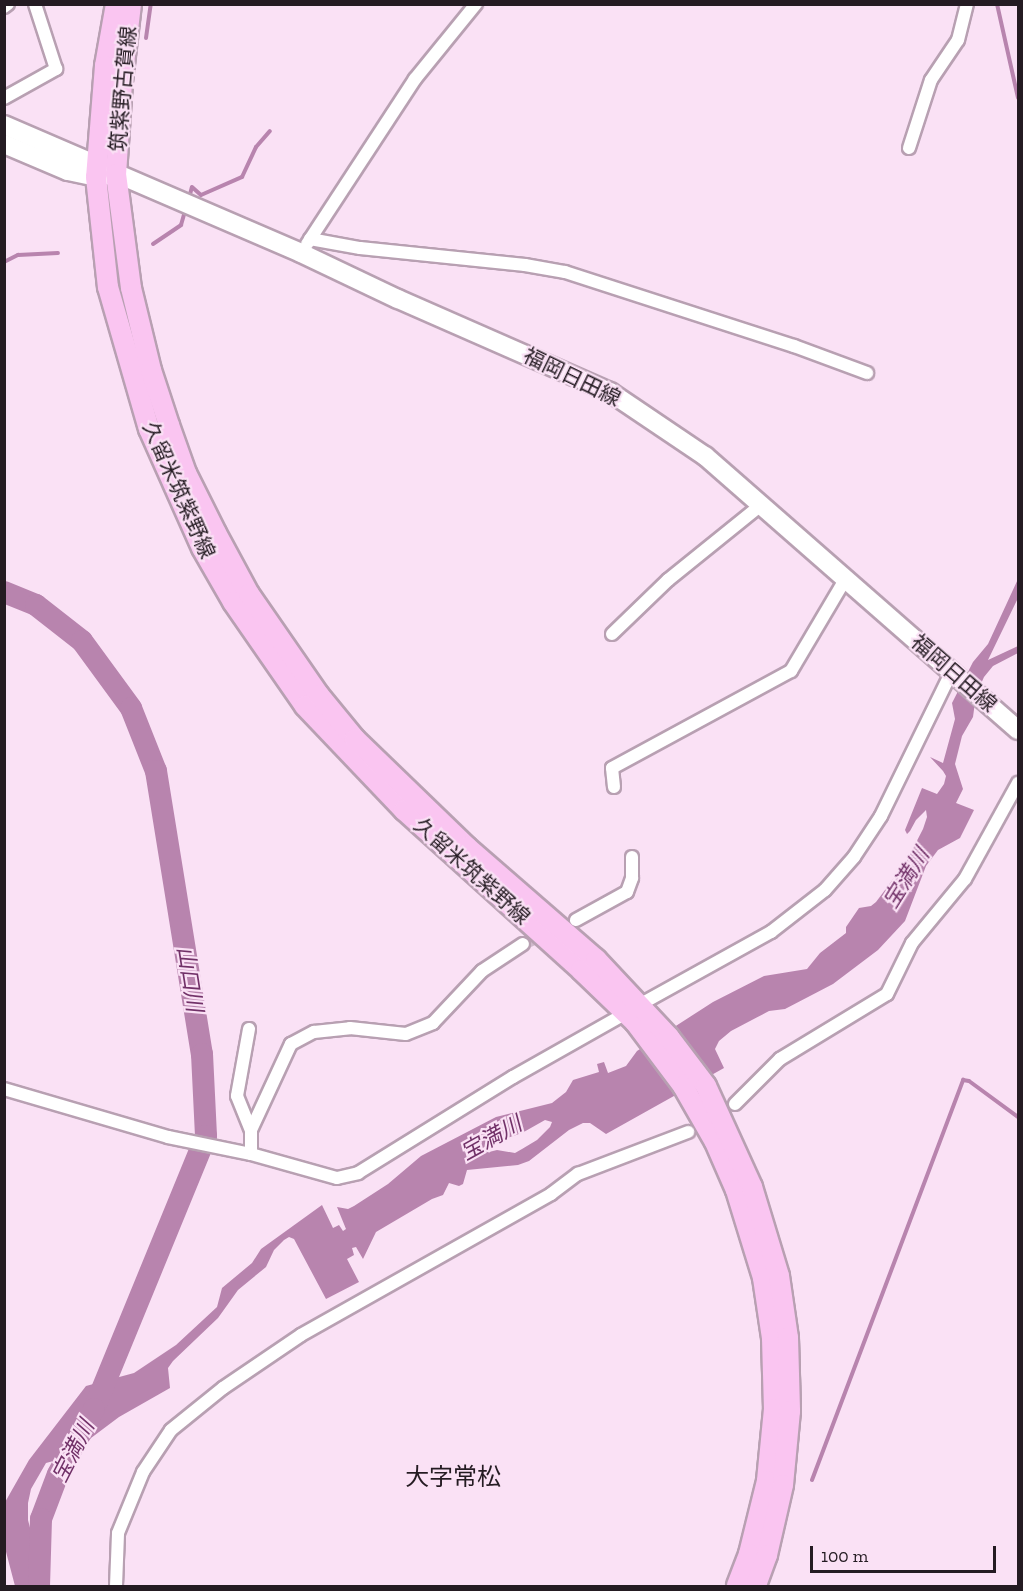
<!DOCTYPE html>
<meta charset="utf-8">
<style>
body{margin:0}
#map{position:relative;width:1023px;height:1591px;overflow:hidden;background:#fae1f5;font-family:"Zilla Slab","Noto Sans JP",serif}
div>[style]{position:absolute}
.water>*{inset:0;background:#b884ae}
.stream>*{height:4px;margin:-2px;padding:0 2px;transform-origin:2px;border-radius:2px;background:#b884ae}
.river>*{height:22px;margin:-11px;padding:0 11px;transform-origin:11px;border-radius:11px;background:#b884ae}
.minor-tunnel>*{height:12px;margin-top:-6px;transform-origin:0;background:repeating-linear-gradient(90deg,#cfb9cb 0 12px,transparent 0 18px)}
.roads{filter:drop-shadow(2px 0 #b8a0b2) drop-shadow(-2px 0 #b8a0b2) drop-shadow(0 2px #b8a0b2) drop-shadow(0 -2px #b8a0b2)}
.minor>*{height:12px;margin:-6px;padding:0 6px;transform-origin:6px;border-radius:6px;background:#fff}
.secondary>*{height:18px;margin:-9px;padding:0 9px;transform-origin:9px;border-radius:9px;background:#fff}
.primary>*{height:20px;margin:-10px;padding:0 10px;transform-origin:10px;border-radius:10px;background:#fac5f1}
span{translate:-50% -50%;white-space:nowrap;text-align:center;line-height:1.15;-webkit-text-stroke:4.5px #fae1f5;paint-order:stroke}
.street-label{font-size:21px;color:#241b22}
.water-label{font-size:22px;color:#713168;font-style:italic}
.quarter-label{font-size:24px;color:#241b22}
.frame{position:absolute;inset:0;border:6px solid #241b22;pointer-events:none}
.scale{position:absolute;left:810px;top:1546px;width:186px;height:27px;box-sizing:border-box;border:3px solid #241b22;border-top:0;padding-left:8px;font-size:18px;line-height:21px;white-space:nowrap;color:#241b22;-webkit-text-stroke:4px #fae1f5;paint-order:stroke}
</style>
<div id="map">
<div class="water">
<div style="clip-path:polygon(evenodd,1018px 579px,1018px 598px,988px 660px,1018px 646px,1018px 653px,993px 666px,984px 677px,976px 695px,973px 717px,962px 736px,955px 764px,963px 789px,956px 803px,974px 810px,960px 838px,938px 850px,926px 866px,905px 921px,878px 950px,833px 984px,785px 1009px,769px 1011px,731px 1031px,719px 1041px,715px 1049px,724px 1068px,606px 1134px,590px 1123px,583px 1123px,569px 1130px,529px 1161px,518px 1165px,467px 1170px,463px 1184px,459px 1186px,449px 1183px,443px 1195px,432px 1199px,376px 1232px,363px 1259px,356px 1247px,352px 1248px,354px 1255px,347px 1259px,359px 1282px,326px 1299px,294px 1239px,289px 1237px,284px 1240px,274px 1250px,266px 1267px,238px 1290px,218px 1318px,173px 1361px,168px 1368px,170px 1388px,119px 1417px,91px 1438px,79px 1454px,46px 1463px,31px 1489px,28px 1503px,28px 1520px,45px 1586px,15px 1586px,5px 1548px,4px 1504px,29px 1460px,86px 1386px,134px 1373px,176px 1345px,217px 1307px,222px 1288px,252px 1263px,261px 1249px,322px 1205px,333px 1228px,339px 1225px,343px 1231px,346px 1229px,337px 1207px,348px 1209px,354px 1206px,388px 1184px,421px 1156px,496px 1117px,552px 1103px,566px 1092px,573px 1080px,599px 1072px,597px 1064px,604px 1062px,608px 1073px,626px 1066px,637px 1051px,713px 1002px,764px 976px,807px 969px,820px 953px,846px 933px,846px 927px,859px 908px,871px 906px,876px 902px,906px 862px,923px 829px,927px 817px,926px 810px,916px 820px,910px 831px,907px 834px,905px 830px,922px 788px,937px 794px,944px 784px,946px 776px,943px 771px,930px 757px,943px 763px,955px 719px,952px 703px,973px 662px,988px 644px,1018px 579px,545px 1120px,552px 1122px,550px 1127px,537px 1140px,522px 1149px,515px 1153px,497px 1150px,489px 1152px,485px 1150px,487px 1145px,522px 1133px,545px 1120px)"></div>
</div>
<div class="stream">
<div style="left:997px;top:4px;width:96px;rotate:77.4deg"></div>
<div style="left:146px;top:38px;width:34px;rotate:-82deg"></div>
<div style="left:189px;top:198px;width:11px;rotate:-75deg"></div>
<div style="left:192px;top:187px;width:12px;rotate:42deg"></div>
<div style="left:201px;top:195px;width:45px;rotate:-23.7deg"></div>
<div style="left:242px;top:177px;width:33px;rotate:-65deg"></div>
<div style="left:256px;top:147px;width:21px;rotate:-49deg"></div>
<div style="left:153px;top:244px;width:34px;rotate:-34deg"></div>
<div style="left:181px;top:225px;width:18px;rotate:-74deg"></div>
<div style="left:4px;top:262px;width:16px;rotate:-27deg"></div>
<div style="left:18px;top:255px;width:40px;rotate:-2.9deg"></div>
<div style="left:812px;top:1480px;width:428px;rotate:-69.3deg"></div>
<div style="left:963px;top:1080px;width:6px;rotate:9deg"></div>
<div style="left:969px;top:1081px;width:61px;rotate:36.3deg"></div>
</div>
<div class="river">
<div style="left:4px;top:592px;width:35px;rotate:22deg"></div>
<div style="left:36px;top:605px;width:58px;rotate:38deg"></div>
<div style="left:82px;top:641px;width:83px;rotate:53.8deg"></div>
<div style="left:131px;top:708px;width:68px;rotate:68.4deg"></div>
<div style="left:156px;top:771px;width:287px;rotate:80.8deg"></div>
<div style="left:202px;top:1054px;width:82px;rotate:87.2deg"></div>
<div style="left:206px;top:1136px;width:295px;rotate:112.3deg"></div>
<div style="left:94px;top:1409px;width:74px;rotate:119deg"></div>
<div style="left:58px;top:1474px;width:48px;rotate:110.7deg"></div>
<div style="left:41px;top:1519px;width:67px;rotate:91.7deg"></div>
</div>
<div class="minor-tunnel">
<div style="left:523px;top:944px;width:58px;rotate:-24.4deg"></div>
</div>
<div class="roads">
<div class="minor">
<div style="left:4px;top:7px;width:5px;rotate:-37deg"></div>
<div style="left:4px;top:98px;width:60px;rotate:-29.1deg"></div>
<div style="left:56px;top:69px;width:68px;rotate:-107.9deg"></div>
<div style="left:909px;top:148px;width:71px;rotate:-72.1deg"></div>
<div style="left:931px;top:80px;width:48px;rotate:-56deg"></div>
<div style="left:958px;top:40px;width:37px;rotate:-76deg"></div>
<div style="left:310px;top:239px;width:51px;rotate:10.2deg"></div>
<div style="left:360px;top:248px;width:166px;rotate:5.9deg"></div>
<div style="left:525px;top:265px;width:41px;rotate:9.9deg"></div>
<div style="left:565px;top:272px;width:241px;rotate:17.9deg"></div>
<div style="left:794px;top:346px;width:78px;rotate:20.3deg"></div>
<div style="left:307px;top:244px;width:197px;rotate:-56.8deg"></div>
<div style="left:415px;top:79px;width:97px;rotate:-50.9deg"></div>
<div style="left:612px;top:634px;width:78px;rotate:-44deg"></div>
<div style="left:668px;top:580px;width:119px;rotate:-38.9deg"></div>
<div style="left:614px;top:787px;width:19px;rotate:-96deg"></div>
<div style="left:612px;top:768px;width:204px;rotate:-28.5deg"></div>
<div style="left:791px;top:671px;width:108px;rotate:-59.4deg"></div>
<div style="left:576px;top:920px;width:58px;rotate:-28.8deg"></div>
<div style="left:627px;top:892px;width:15px;rotate:-70deg"></div>
<div style="left:632px;top:878px;width:21px;rotate:-90deg"></div>
<div style="left:641px;top:1004px;width:149px;rotate:-29deg"></div>
<div style="left:771px;top:932px;width:68px;rotate:-37.9deg"></div>
<div style="left:825px;top:890px;width:44px;rotate:-48.7deg"></div>
<div style="left:854px;top:857px;width:49px;rotate:-56.6deg"></div>
<div style="left:881px;top:816px;width:161px;rotate:-63.9deg"></div>
<div style="left:249px;top:1029px;width:68px;rotate:100.2deg"></div>
<div style="left:237px;top:1096px;width:37px;rotate:68deg"></div>
<div style="left:251px;top:1130px;width:24px;rotate:90deg"></div>
<div style="left:4px;top:1089px;width:171px;rotate:16.3deg"></div>
<div style="left:168px;top:1137px;width:85px;rotate:11.6deg"></div>
<div style="left:251px;top:1154px;width:89px;rotate:15.6deg"></div>
<div style="left:337px;top:1178px;width:22px;rotate:-13deg"></div>
<div style="left:358px;top:1173px;width:182px;rotate:-31.8deg"></div>
<div style="left:513px;top:1077px;width:130px;rotate:-29.5deg"></div>
<div style="left:735px;top:1104px;width:64px;rotate:-45deg"></div>
<div style="left:780px;top:1059px;width:125px;rotate:-31.3deg"></div>
<div style="left:887px;top:994px;width:57px;rotate:-63.9deg"></div>
<div style="left:912px;top:943px;width:83px;rotate:-50.4deg"></div>
<div style="left:965px;top:879px;width:110px;rotate:-61.1deg"></div>
<div style="left:251px;top:1130px;width:95px;rotate:-65.1deg"></div>
<div style="left:291px;top:1044px;width:26px;rotate:-28deg"></div>
<div style="left:314px;top:1032px;width:36px;rotate:-6deg"></div>
<div style="left:350px;top:1028px;width:56px;rotate:6.1deg"></div>
<div style="left:406px;top:1034px;width:29px;rotate:-22deg"></div>
<div style="left:433px;top:1023px;width:71px;rotate:-46.7deg"></div>
<div style="left:482px;top:971px;width:49px;rotate:-33.4deg"></div>
<div style="left:116px;top:1586px;width:53px;rotate:-87.8deg"></div>
<div style="left:118px;top:1533px;width:66px;rotate:-67.7deg"></div>
<div style="left:143px;top:1472px;width:50px;rotate:-56.3deg"></div>
<div style="left:171px;top:1430px;width:67px;rotate:-38.9deg"></div>
<div style="left:223px;top:1388px;width:94px;rotate:-34.2deg"></div>
<div style="left:301px;top:1335px;width:287px;rotate:-29.4deg"></div>
<div style="left:551px;top:1194px;width:34px;rotate:-37deg"></div>
<div style="left:578px;top:1174px;width:118px;rotate:-20.9deg"></div>
</div>
<div class="secondary">
<div style="left:4px;top:125px;width:323px;rotate:23.3deg"></div>
<div style="left:301px;top:253px;width:107px;rotate:25.4deg"></div>
<div style="left:398px;top:299px;width:232px;rotate:23.7deg"></div>
<div style="left:610px;top:392px;width:115px;rotate:34deg"></div>
<div style="left:705px;top:456px;width:416px;rotate:41.2deg"></div>
<div style="left:4px;top:144px;width:69px;rotate:22.9deg"></div>
<div style="left:68px;top:171px;width:29px;rotate:12deg"></div>
<div style="left:96px;top:177px;width:12px;rotate:-9deg"></div>
</div>
<div class="primary">
<div style="left:116px;top:4px;width:63px;rotate:100.1deg"></div>
<div style="left:105px;top:66px;width:111px;rotate:94.6deg"></div>
<div style="left:96px;top:177px;width:111px;rotate:83.8deg"></div>
<div style="left:108px;top:287px;width:148px;rotate:73.9deg"></div>
<div style="left:149px;top:429px;width:130px;rotate:66deg"></div>
<div style="left:202px;top:548px;width:62px;rotate:60.1deg"></div>
<div style="left:233px;top:602px;width:126px;rotate:55.3deg"></div>
<div style="left:305px;top:706px;width:144px;rotate:46.4deg"></div>
<div style="left:404px;top:810px;width:239px;rotate:42.1deg"></div>
<div style="left:581px;top:970px;width:75px;rotate:43.9deg"></div>
<div style="left:635px;top:1022px;width:80px;rotate:53.1deg"></div>
<div style="left:683px;top:1086px;width:64px;rotate:60.3deg"></div>
<div style="left:715px;top:1142px;width:52px;rotate:66.4deg"></div>
<div style="left:736px;top:1190px;width:92px;rotate:72.9deg"></div>
<div style="left:763px;top:1278px;width:61px;rotate:81.5deg"></div>
<div style="left:772px;top:1338px;width:71px;rotate:88.4deg"></div>
<div style="left:774px;top:1409px;width:72px;rotate:95.6deg"></div>
<div style="left:767px;top:1481px;width:75px;rotate:103.9deg"></div>
<div style="left:749px;top:1554px;width:34px;rotate:111deg"></div>
<div style="left:131px;top:4px;width:79px;rotate:96.6deg"></div>
<div style="left:122px;top:82px;width:92px;rotate:93.7deg"></div>
<div style="left:116px;top:174px;width:115px;rotate:82.5deg"></div>
<div style="left:131px;top:288px;width:84px;rotate:76.3deg"></div>
<div style="left:151px;top:370px;width:58px;rotate:71.9deg"></div>
<div style="left:169px;top:425px;width:51px;rotate:70.5deg"></div>
<div style="left:186px;top:473px;width:67px;rotate:63.4deg"></div>
<div style="left:216px;top:533px;width:69px;rotate:61.6deg"></div>
<div style="left:249px;top:594px;width:123px;rotate:55.3deg"></div>
<div style="left:319px;top:695px;width:57px;rotate:50.7deg"></div>
<div style="left:355px;top:739px;width:156px;rotate:44deg"></div>
<div style="left:467px;top:847px;width:171px;rotate:41deg"></div>
<div style="left:596px;top:959px;width:107px;rotate:46.9deg"></div>
<div style="left:669px;top:1037px;width:61px;rotate:52.9deg"></div>
<div style="left:706px;top:1086px;width:111px;rotate:65.5deg"></div>
<div style="left:752px;top:1187px;width:93px;rotate:73.1deg"></div>
<div style="left:779px;top:1276px;width:63px;rotate:81.7deg"></div>
<div style="left:788px;top:1338px;width:73px;rotate:88.4deg"></div>
<div style="left:790px;top:1411px;width:74px;rotate:95.4deg"></div>
<div style="left:783px;top:1485px;width:72px;rotate:102.9deg"></div>
<div style="left:767px;top:1555px;width:33px;rotate:110deg"></div>
</div>
</div>
<div class="street-label">
<span style="left:123px;top:89px;rotate:-85deg">筑紫野古賀線</span>
<span style="left:572px;top:377px;rotate:26deg">福岡日田線</span>
<span style="left:179px;top:490px;rotate:66deg">久留米筑紫野線</span>
<span style="left:954px;top:673px;rotate:41deg">福岡日田線</span>
<span style="left:472px;top:871px;rotate:42deg">久留米筑紫野線</span>
</div>
<div class="water-label">
<span style="left:906px;top:878px;rotate:-58deg">宝満川</span>
<span style="left:190px;top:979px;rotate:81deg">山口川</span>
<span style="left:491px;top:1138px;rotate:-29deg">宝満川</span>
<span style="left:73px;top:1451px;rotate:-63deg">宝満川</span>
</div>
<div class="quarter-label">
<span style="left:453px;top:1477px">大字常松</span>
</div>
<div class="frame"></div>
<div class="scale">100 m</div>
</div>
